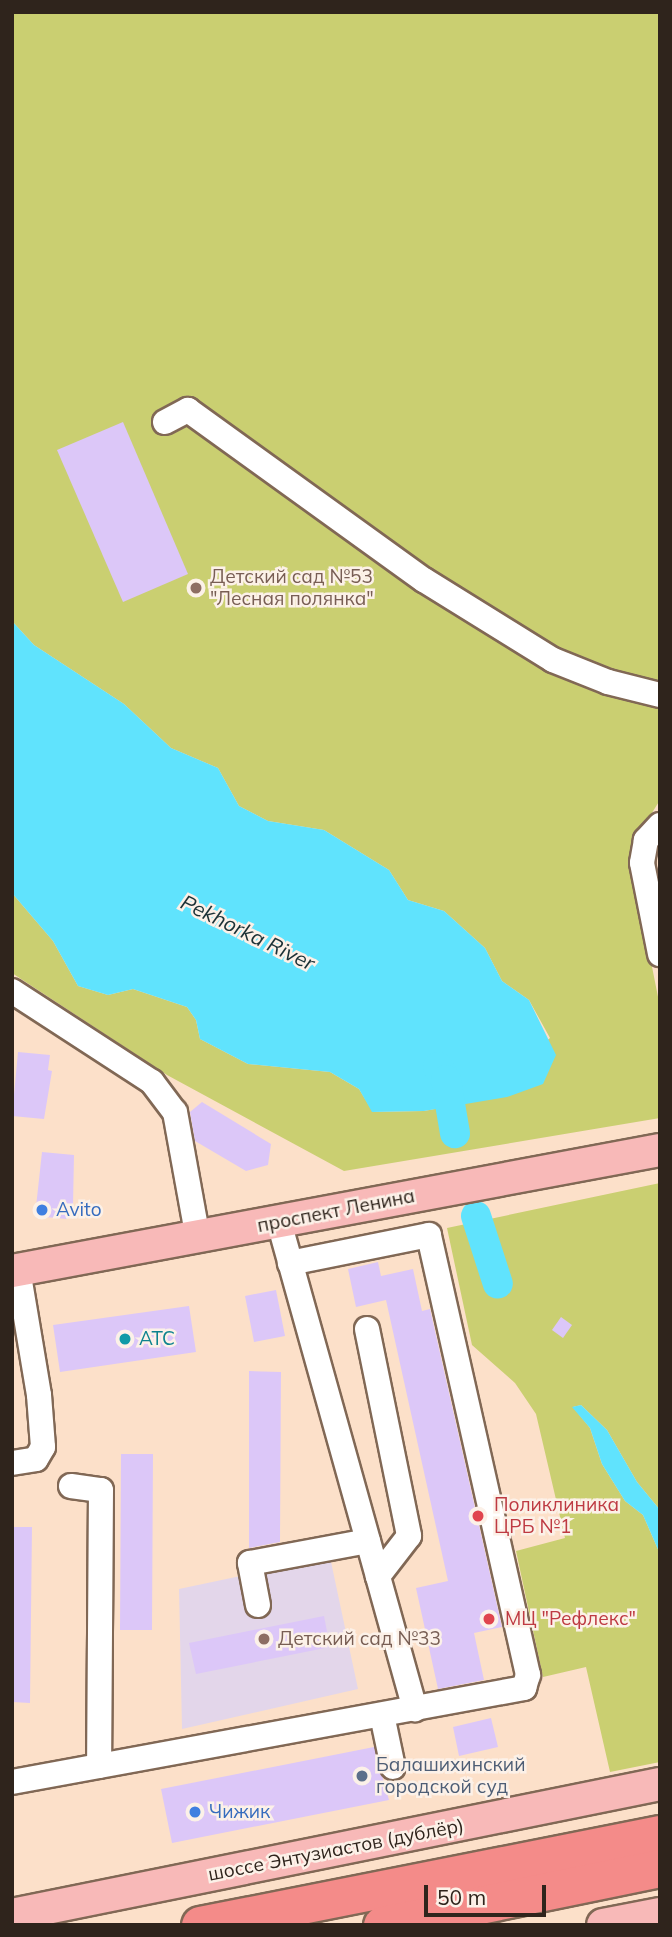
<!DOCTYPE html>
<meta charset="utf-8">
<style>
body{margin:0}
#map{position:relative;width:672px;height:1937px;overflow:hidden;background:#fce0c9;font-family:Mulish,sans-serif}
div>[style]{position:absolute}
.education>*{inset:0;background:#e3d6ea}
.green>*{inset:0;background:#cacf71}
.water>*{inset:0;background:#60e3fd}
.river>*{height:30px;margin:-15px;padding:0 15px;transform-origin:15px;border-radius:15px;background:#60e3fd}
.building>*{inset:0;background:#dcc7f8}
.roads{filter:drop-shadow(2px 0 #816855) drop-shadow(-2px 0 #816855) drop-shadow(0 2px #816855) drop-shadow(0 -2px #816855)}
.minor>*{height:24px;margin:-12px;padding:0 12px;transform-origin:12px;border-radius:12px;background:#fff}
.major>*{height:32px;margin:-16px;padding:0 16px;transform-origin:16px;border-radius:16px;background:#f8b9b8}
.highway>*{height:37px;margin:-18.5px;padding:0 18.5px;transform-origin:18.5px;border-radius:18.5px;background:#f48b89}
.dots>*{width:19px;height:19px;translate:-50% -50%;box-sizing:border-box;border:4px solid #fcf1e8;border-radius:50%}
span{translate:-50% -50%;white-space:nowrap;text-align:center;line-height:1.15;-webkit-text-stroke:5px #fcf1e8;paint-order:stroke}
.education-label{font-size:19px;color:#785e54}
.left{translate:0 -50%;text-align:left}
.shop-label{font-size:19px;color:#366cbe}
.street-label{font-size:19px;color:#2f241c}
.culture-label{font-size:19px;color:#0d838f}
.health-label{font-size:19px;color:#be3a42}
.service-label{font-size:19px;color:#4e5e75}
.water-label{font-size:21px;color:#1b3136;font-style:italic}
.frame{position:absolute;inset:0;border:14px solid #2f241c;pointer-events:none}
.scale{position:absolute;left:424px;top:1885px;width:122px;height:32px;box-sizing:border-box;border:4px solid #2f241c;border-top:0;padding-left:9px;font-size:21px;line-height:24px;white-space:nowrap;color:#2f241c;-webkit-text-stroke:5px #fcf1e8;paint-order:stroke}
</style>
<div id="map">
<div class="education">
<div style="clip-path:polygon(330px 1557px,358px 1689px,182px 1729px,179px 1589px)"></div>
</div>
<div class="green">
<div style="clip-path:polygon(12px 12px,660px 12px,660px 800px,635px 840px,632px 866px,660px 1007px,660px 1118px,344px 1171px,167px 1075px,12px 973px,12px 893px,53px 941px,78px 986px,108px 995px,133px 989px,187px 1007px,196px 1020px,200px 1039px,248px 1064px,330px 1072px,359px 1089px,373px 1112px,424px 1111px,471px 1102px,550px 1038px,529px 1000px,502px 981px,485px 948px,444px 911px,408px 900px,389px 870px,324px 830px,268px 821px,239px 806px,218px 768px,171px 748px,124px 704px,34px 645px,12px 621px)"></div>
<div style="clip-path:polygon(660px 1183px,660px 1510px,637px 1482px,607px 1430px,581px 1405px,573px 1407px,590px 1428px,602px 1464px,625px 1501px,643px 1515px,660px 1554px,660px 1762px,610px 1772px,586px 1667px,543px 1677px,516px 1551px,565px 1538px,536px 1414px,515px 1383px,472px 1345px,447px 1228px)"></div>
</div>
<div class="water">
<div style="clip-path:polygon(12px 621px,34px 645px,124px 704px,171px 748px,218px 768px,239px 806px,268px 821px,324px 830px,389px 870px,408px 900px,444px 911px,485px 948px,502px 981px,529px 1000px,556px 1055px,543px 1084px,507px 1097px,424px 1111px,372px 1112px,359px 1089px,330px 1072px,248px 1064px,200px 1039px,196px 1020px,187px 1007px,133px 989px,108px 995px,78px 986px,53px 941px,12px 893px)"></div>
<div style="clip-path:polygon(581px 1405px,607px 1430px,637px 1482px,660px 1510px,660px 1554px,643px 1515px,625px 1501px,602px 1464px,590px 1428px,572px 1407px)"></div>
</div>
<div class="river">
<div style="left:438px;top:1067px;width:15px;rotate:58deg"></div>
<div style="left:446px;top:1080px;width:54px;rotate:80.4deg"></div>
<div style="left:476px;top:1216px;width:71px;rotate:72.1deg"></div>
</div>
<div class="building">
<div style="clip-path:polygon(123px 422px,188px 574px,123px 602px,57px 450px)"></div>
<div style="clip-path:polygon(18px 1052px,50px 1055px,48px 1070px,52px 1071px,44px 1119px,12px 1116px)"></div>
<div style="clip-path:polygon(202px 1102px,271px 1144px,268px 1165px,246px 1171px,195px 1141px,190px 1112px)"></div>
<div style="clip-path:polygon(42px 1152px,74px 1155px,73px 1205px,69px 1204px,67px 1219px,35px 1216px)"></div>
<div style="clip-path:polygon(378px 1262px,381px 1276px,413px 1269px,422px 1311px,430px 1309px,502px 1627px,474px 1633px,484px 1680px,438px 1689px,416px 1588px,448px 1581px,386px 1300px,356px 1307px,348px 1269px)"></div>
<div style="clip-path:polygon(276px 1290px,285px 1336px,254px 1342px,245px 1296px)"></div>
<div style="clip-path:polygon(189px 1306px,196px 1352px,60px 1372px,53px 1325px)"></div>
<div style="clip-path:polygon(561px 1317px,572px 1325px,563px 1338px,552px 1330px)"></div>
<div style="clip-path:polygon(249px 1371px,281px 1372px,280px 1542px,249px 1548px)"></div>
<div style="clip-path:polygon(121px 1454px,153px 1454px,152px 1630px,120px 1630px)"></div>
<div style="clip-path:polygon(12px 1527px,32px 1527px,30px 1703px,12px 1702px)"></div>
<div style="clip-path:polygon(324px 1616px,330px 1647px,196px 1674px,189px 1643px)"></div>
<div style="clip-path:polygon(491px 1718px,498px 1747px,459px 1756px,453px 1727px)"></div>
<div style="clip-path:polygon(374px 1747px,389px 1800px,172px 1843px,161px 1789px)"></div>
</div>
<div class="roads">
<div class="minor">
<div style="left:165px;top:422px;width:26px;rotate:-28deg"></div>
<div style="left:188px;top:410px;width:291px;rotate:35.8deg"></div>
<div style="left:424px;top:580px;width:152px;rotate:31.8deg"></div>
<div style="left:553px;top:660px;width:59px;rotate:21.8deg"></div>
<div style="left:608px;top:682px;width:54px;rotate:14deg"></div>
<div style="left:660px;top:825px;width:21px;rotate:133deg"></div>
<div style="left:646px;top:840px;width:23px;rotate:100deg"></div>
<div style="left:642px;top:863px;width:93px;rotate:78.8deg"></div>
<div style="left:12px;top:991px;width:167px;rotate:33deg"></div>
<div style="left:152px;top:1082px;width:38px;rotate:53deg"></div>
<div style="left:175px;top:1112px;width:128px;rotate:79.7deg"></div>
<div style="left:279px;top:1222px;width:506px;rotate:74.4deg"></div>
<div style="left:367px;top:1329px;width:211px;rotate:78.5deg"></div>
<div style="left:409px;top:1536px;width:51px;rotate:127.8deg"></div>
<div style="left:12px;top:1463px;width:24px;rotate:-9deg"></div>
<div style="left:36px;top:1459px;width:14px;rotate:-60deg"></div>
<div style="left:43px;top:1447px;width:52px;rotate:-94.4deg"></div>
<div style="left:39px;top:1395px;width:127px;rotate:-99.5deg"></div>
<div style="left:71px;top:1486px;width:30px;rotate:8deg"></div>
<div style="left:101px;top:1490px;width:276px;rotate:90.4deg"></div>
<div style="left:258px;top:1605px;width:43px;rotate:-100.8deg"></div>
<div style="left:250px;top:1563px;width:120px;rotate:-10.6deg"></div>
<div style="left:382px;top:1715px;width:53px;rotate:78.1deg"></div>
<div style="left:12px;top:1782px;width:521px;rotate:-10.4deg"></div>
<div style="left:524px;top:1688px;width:14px;rotate:-73deg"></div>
<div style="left:528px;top:1675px;width:451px;rotate:-102.7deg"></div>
<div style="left:429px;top:1235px;width:142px;rotate:168.6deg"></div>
</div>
<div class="major">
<div style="left:12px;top:1271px;width:659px;rotate:-10.58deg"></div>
<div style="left:12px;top:1915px;width:661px;rotate:-11.43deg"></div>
<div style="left:603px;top:1925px;width:58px;rotate:-10.9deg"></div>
</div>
<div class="highway">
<div style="left:200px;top:1925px;width:469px;rotate:-11.2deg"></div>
<div style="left:382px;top:1925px;width:284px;rotate:-11.6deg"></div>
</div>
</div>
<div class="dots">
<div style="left:196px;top:588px;background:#8d6e63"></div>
<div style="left:42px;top:1210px;background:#3f7fe0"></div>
<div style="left:125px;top:1339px;background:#0f9aa8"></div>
<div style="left:478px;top:1516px;background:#e0444e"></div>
<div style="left:489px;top:1619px;background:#e0444e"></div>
<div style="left:264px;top:1639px;background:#8d6e63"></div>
<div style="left:362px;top:1776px;background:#5c6f8a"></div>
<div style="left:195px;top:1812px;background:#3f7fe0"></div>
</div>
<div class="education-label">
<span class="left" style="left:210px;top:588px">Детский сад №53<br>"Лесная полянка"</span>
<span class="left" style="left:278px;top:1639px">Детский сад №33</span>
</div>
<div class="shop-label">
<span class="left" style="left:56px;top:1210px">Avito</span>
<span class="left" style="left:209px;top:1812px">Чижик</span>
</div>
<div class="street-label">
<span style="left:336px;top:1211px;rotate:-11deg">проспект Ленина</span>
<span style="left:336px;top:1850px;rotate:-11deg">шоссе Энтузиастов (дублёр)</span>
</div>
<div class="culture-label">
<span class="left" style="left:139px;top:1339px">АТС</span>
</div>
<div class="health-label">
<span class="left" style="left:494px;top:1516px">Поликлиника<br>ЦРБ №1</span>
<span class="left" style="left:505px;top:1619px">МЦ "Рефлекс"</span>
</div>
<div class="service-label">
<span class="left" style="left:376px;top:1776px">Балашихинский<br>городской суд</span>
</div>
<div class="water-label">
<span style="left:248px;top:932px;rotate:26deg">Pekhorka River</span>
</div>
<div class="frame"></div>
<div class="scale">50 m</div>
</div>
